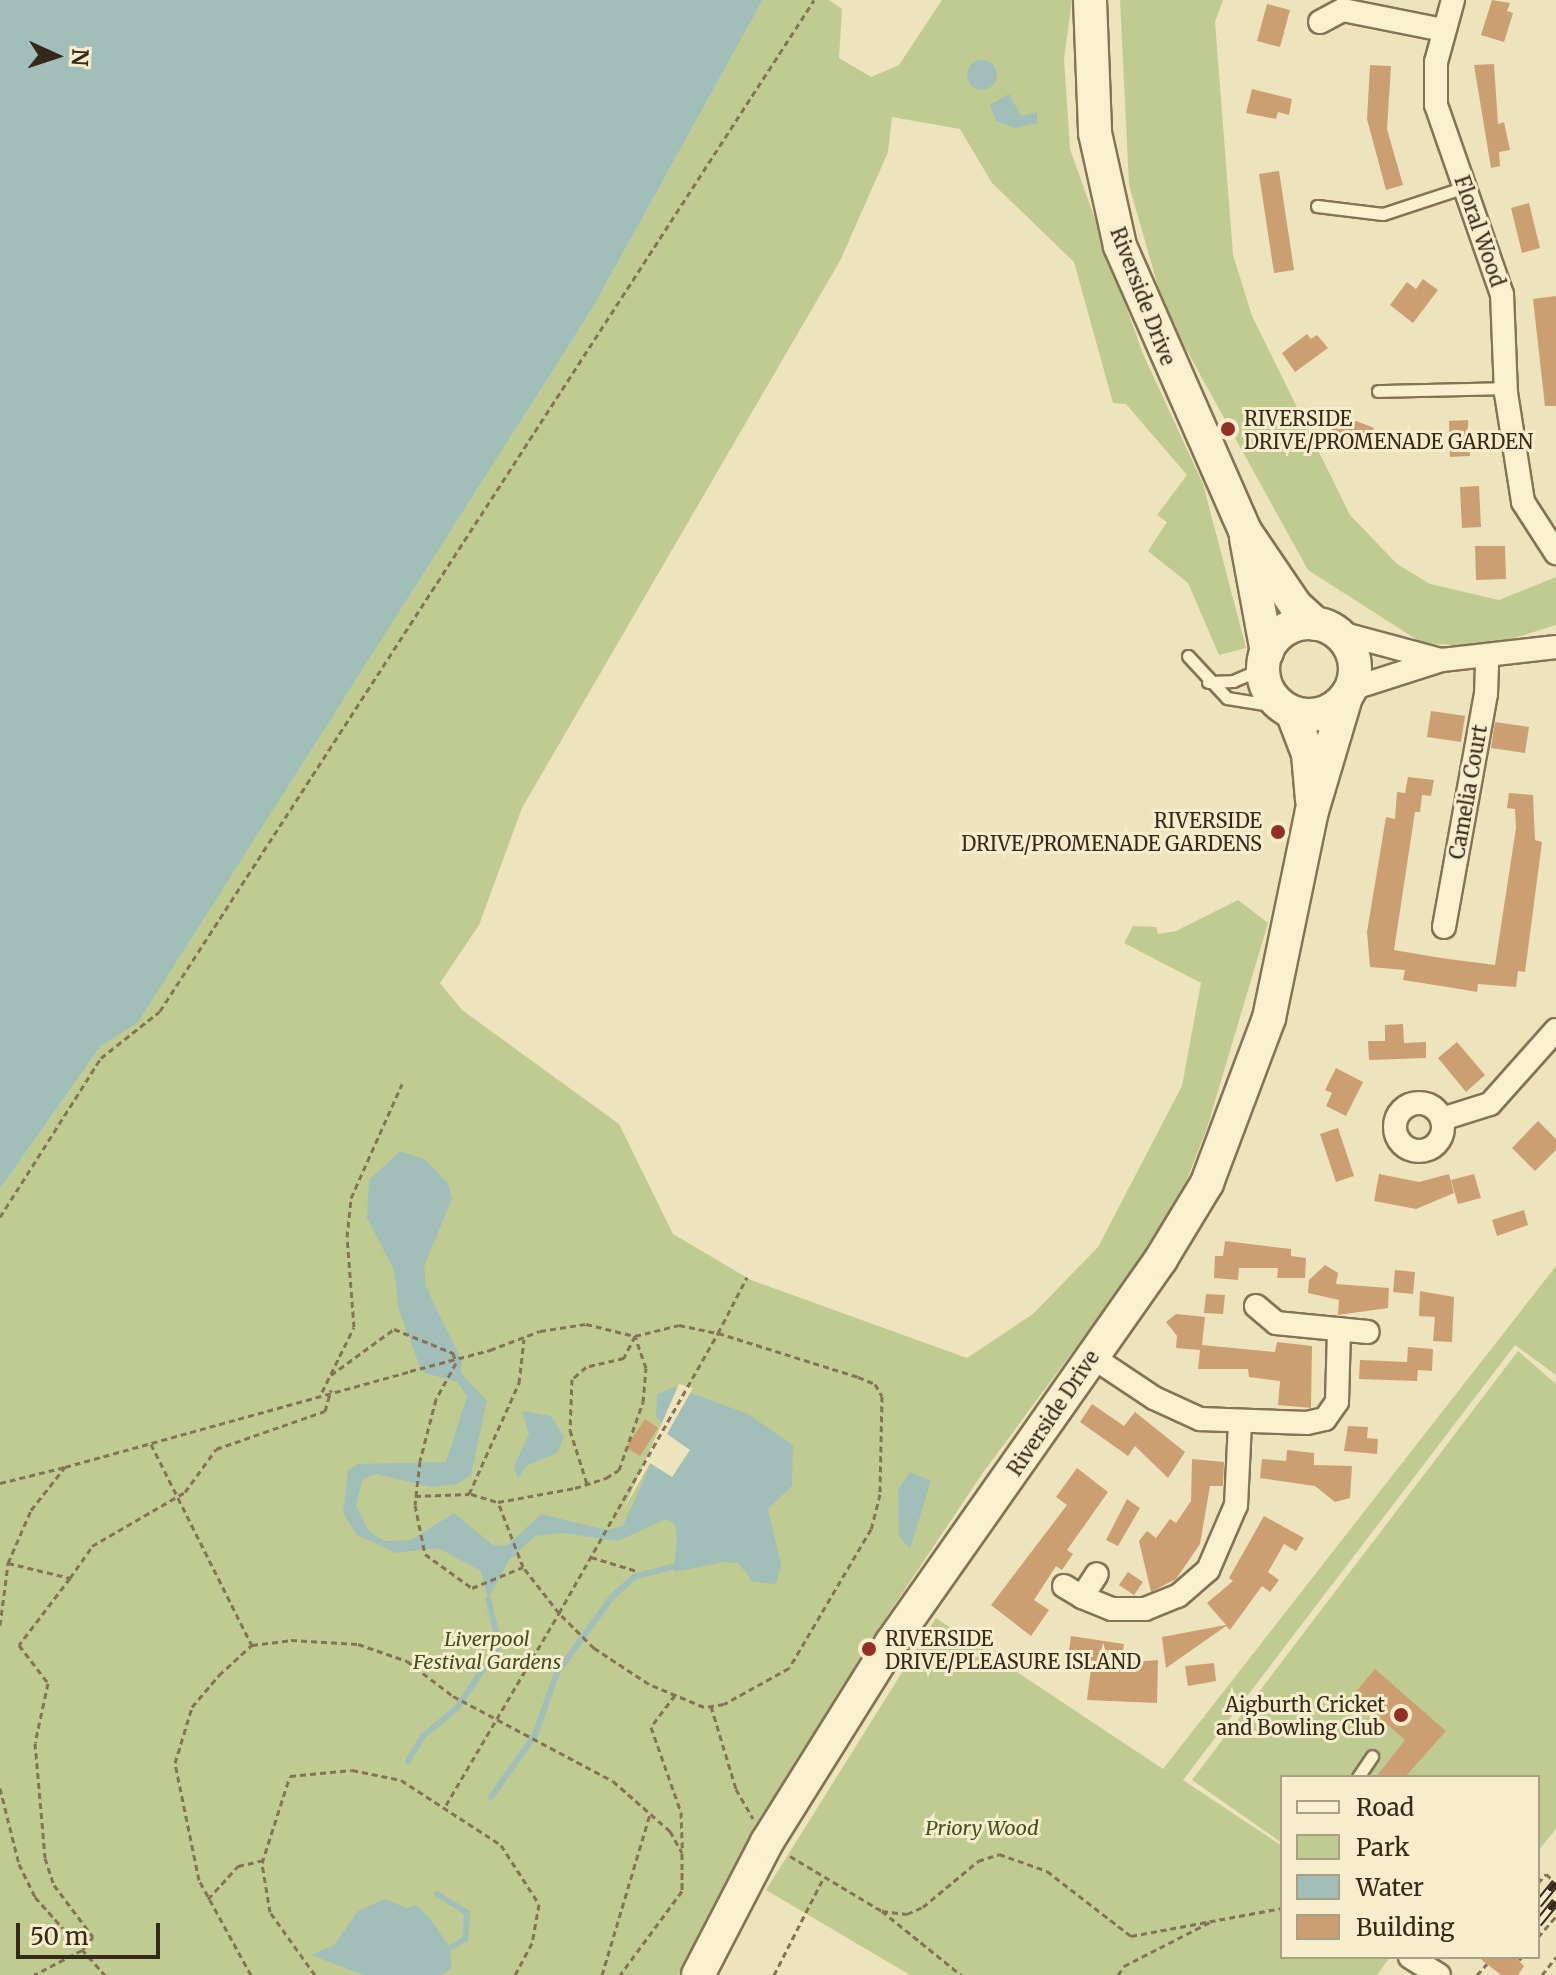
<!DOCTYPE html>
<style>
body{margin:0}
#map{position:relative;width:1556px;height:1975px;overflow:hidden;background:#ede3bd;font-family:Merriweather,serif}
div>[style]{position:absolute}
.green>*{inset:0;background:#c0cb91}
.water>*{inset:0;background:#a1bfb8}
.round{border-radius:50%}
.pier>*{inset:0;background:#ede3bd}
.stream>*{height:6px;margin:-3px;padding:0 3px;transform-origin:3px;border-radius:3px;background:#a1bfb8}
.building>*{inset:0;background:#cc9f72}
.path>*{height:3px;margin-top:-1.5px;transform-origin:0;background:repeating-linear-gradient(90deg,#857356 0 6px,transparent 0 10px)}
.roads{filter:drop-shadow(2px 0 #857356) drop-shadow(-2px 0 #857356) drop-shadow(0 2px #857356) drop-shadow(0 -2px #857356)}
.lane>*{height:11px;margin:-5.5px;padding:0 5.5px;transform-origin:5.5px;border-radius:5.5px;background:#f9f0d0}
.street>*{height:22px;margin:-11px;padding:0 11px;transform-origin:11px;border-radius:11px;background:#f9f0d0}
.street>.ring{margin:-11px;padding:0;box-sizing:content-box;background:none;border:22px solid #f9f0d0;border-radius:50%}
.secondary>*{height:32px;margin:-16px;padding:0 16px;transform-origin:16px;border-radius:16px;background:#f9f0d0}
.secondary>.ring{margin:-16px;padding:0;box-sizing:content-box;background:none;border:32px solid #f9f0d0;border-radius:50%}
.rail>*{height:9px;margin-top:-4.5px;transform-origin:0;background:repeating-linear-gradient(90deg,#f5edcc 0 18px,#34291b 0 36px);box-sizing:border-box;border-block:2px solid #34291b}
.path-bridge>*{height:3px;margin-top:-1.5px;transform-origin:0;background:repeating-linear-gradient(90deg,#857356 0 6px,transparent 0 10px)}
.dots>*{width:22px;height:22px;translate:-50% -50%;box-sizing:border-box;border:4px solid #f5edcc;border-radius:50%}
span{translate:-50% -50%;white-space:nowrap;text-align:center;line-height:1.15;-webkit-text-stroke:6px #f5edcc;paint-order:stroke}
.street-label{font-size:20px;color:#34291b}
.poi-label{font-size:20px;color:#34291b}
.left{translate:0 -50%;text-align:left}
.right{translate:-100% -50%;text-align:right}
.park-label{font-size:20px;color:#415121;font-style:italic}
.legend{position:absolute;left:1280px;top:1775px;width:260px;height:184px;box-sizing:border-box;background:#f5edcc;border:2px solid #a89f85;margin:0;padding:10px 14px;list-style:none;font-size:24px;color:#34291b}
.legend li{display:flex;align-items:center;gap:16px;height:40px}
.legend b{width:40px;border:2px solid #a89f85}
.north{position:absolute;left:16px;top:16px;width:80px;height:80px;-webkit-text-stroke:6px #f5edcc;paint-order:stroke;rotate:93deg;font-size:22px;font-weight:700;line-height:32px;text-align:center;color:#34291b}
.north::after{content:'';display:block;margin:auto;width:28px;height:36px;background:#34291b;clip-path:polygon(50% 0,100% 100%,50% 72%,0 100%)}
.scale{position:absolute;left:16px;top:1923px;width:144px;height:36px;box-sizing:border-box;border:4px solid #34291b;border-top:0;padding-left:10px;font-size:24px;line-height:28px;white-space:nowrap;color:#34291b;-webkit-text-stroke:6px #f5edcc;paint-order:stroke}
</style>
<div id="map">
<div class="green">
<div style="clip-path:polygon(763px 0,829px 0,842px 9px,839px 58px,871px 77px,899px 65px,942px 0,1072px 0,1064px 59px,1070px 149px,1143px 354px,1203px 484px,1246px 648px,1219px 655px,1188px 583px,1148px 551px,1167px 522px,1157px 515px,1187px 475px,1126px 404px,1113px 403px,1074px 262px,992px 183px,960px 129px,892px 117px,888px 152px,841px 259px,522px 808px,479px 925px,440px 983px,462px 1010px,619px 1124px,673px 1234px,751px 1280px,967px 1358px,1033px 1314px,1098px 1247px,1182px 1086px,1201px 983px,1124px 943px,1133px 926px,1156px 927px,1158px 934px,1176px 931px,1238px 900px,1268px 923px,1207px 1128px,1180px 1197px,1148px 1250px,982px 1474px,867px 1646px,741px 1855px,678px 1975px,0 1975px,0 1189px,100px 1047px,138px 1021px,592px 309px)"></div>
<div style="clip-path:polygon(1120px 0,1223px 0,1215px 22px,1233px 255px,1252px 316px,1350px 515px,1397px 564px,1430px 584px,1499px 600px,1556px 577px,1556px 625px,1485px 647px,1422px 643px,1308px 570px,1165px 311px,1129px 185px)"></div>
<div style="clip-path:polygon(1556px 1266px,1556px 1375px,1515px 1345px,1183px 1780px,1282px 1846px,1282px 1957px,1390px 1957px,1377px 1975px,910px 1975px,766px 1890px,936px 1618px,1163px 1769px)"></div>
<div style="clip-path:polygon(1518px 1351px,1556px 1384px,1556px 1829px,1538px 1851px,1538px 1777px,1282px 1777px,1282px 1843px,1192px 1780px)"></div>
</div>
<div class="water">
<div style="clip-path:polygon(0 0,763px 0,592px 309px,138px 1022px,100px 1047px,0 1189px)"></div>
<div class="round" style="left:967px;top:60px;width:30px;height:30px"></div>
<div style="clip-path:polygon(1009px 94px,1021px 116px,1037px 112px,1037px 123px,1014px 128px,996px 121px,990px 105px)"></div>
<div style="clip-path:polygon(400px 1151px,426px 1160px,448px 1184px,452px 1199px,424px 1266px,426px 1287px,462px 1361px,461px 1373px,487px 1401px,471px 1475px,457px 1484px,431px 1487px,376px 1474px,363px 1479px,356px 1505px,369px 1531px,384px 1541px,411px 1540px,454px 1513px,493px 1545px,507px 1546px,541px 1514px,606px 1530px,623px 1526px,667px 1427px,656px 1417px,657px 1394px,674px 1387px,748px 1414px,793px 1445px,792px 1486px,768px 1509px,781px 1565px,776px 1584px,753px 1582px,738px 1563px,724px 1562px,674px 1572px,677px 1540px,675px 1525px,666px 1519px,618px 1541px,562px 1533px,535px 1536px,509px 1560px,488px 1599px,481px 1571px,438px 1548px,396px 1553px,357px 1535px,343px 1513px,348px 1470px,358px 1464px,446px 1462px,467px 1396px,457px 1382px,422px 1372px,399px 1310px,394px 1270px,367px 1218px,369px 1180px)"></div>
<div style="clip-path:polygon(522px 1411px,551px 1416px,564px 1437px,557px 1453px,526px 1466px,518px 1479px,514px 1466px,529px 1434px)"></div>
<div style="clip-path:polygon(910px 1472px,931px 1481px,910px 1549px,899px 1536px,898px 1490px)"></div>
<div style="clip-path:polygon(385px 1899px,406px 1908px,416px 1905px,429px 1917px,450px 1948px,452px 1968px,442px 1975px,363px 1975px,311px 1955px,334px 1945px,358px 1911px)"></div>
</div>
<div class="pier">
<div style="clip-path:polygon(679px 1384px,693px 1388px,667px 1434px,690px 1450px,672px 1477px,650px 1463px,624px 1509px)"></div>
</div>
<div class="stream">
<div style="left:408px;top:1761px;width:29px;rotate:-59deg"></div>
<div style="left:423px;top:1736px;width:44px;rotate:-39.5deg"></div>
<div style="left:457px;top:1708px;width:76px;rotate:-56.3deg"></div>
<div style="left:499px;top:1645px;width:47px;rotate:-103.4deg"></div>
<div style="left:491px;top:1797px;width:76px;rotate:-54.6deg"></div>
<div style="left:535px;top:1735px;width:66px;rotate:-70.5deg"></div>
<div style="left:557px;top:1673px;width:94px;rotate:-54.1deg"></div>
<div style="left:612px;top:1597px;width:30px;rotate:-42deg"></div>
<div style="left:634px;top:1577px;width:42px;rotate:-15deg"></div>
<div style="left:437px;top:1894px;width:36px;rotate:32deg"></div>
<div style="left:467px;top:1913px;width:26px;rotate:94deg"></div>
<div style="left:465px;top:1939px;width:17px;rotate:149deg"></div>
</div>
<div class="building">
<div style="clip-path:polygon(1492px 0,1510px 3px,1507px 11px,1513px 13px,1504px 42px,1481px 35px)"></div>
<div style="clip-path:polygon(1267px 4px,1290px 10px,1280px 47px,1257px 41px)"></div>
<div style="clip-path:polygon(1494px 64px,1498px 124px,1504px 122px,1510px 150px,1499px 152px,1500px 166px,1491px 168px,1474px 65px)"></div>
<div style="clip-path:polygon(1370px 65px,1391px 66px,1387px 129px,1403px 185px,1386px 190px,1367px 119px)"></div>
<div style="clip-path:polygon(1252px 89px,1292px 99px,1289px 115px,1278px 112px,1276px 119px,1246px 113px)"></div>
<div style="clip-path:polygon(1279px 171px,1294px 270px,1274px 273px,1259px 174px)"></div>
<div style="clip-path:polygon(1529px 203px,1540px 248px,1522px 253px,1511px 208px)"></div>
<div style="clip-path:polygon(1423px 279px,1438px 290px,1413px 323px,1390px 305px,1407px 282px,1416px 289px)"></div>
<div style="clip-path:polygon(1556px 296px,1556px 406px,1545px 406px,1533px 299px)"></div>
<div style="clip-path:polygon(1307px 334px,1311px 339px,1317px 335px,1328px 348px,1295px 372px,1282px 353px)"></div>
<div style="clip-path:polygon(1338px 414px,1374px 428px,1367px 446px,1331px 432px)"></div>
<div style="clip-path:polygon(1468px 420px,1470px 456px,1450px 457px,1449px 421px)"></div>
<div style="clip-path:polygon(1479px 486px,1481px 527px,1462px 528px,1460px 487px)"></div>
<div style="clip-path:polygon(1475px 546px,1505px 546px,1506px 579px,1476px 580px)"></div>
<div style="clip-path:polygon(1431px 711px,1465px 716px,1461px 742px,1427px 737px)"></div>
<div style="clip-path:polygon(1495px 722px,1529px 727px,1525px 753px,1491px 748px)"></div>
<div style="clip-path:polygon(1408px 777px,1434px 780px,1431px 796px,1422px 795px,1420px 812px,1415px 812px,1394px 950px,1441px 958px,1495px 965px,1516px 828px,1515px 809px,1507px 808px,1509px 793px,1533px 795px,1535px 840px,1542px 842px,1525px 972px,1518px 971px,1516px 987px,1478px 984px,1477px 992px,1460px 989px,1403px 980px,1405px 970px,1370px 967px,1367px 932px,1386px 817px,1395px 819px,1397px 792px,1405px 793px)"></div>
<div style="clip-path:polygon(1403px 1024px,1404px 1043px,1426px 1042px,1426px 1058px,1369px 1060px,1368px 1041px,1385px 1041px,1385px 1025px)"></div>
<div style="clip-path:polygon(1457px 1042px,1485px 1075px,1466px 1092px,1438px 1058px)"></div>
<div style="clip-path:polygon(1336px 1068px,1363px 1082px,1346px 1116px,1326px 1106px,1332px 1093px,1325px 1090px)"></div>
<div style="clip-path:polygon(1538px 1121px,1556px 1139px,1556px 1150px,1535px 1171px,1512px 1148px)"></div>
<div style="clip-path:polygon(1338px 1128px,1354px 1176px,1336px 1182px,1320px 1134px)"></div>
<div style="clip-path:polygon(1379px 1174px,1419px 1182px,1449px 1174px,1454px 1193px,1416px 1209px,1374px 1201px)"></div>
<div style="clip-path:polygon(1474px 1174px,1481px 1198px,1458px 1204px,1451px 1180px)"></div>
<div style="clip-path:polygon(1524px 1210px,1528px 1225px,1497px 1236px,1492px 1220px)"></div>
<div style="clip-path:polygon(1225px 1241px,1291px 1249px,1291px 1256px,1306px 1258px,1305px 1278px,1277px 1278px,1278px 1268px,1239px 1268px,1238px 1280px,1214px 1278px,1215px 1256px,1223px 1256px)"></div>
<div style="clip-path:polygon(1325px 1265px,1338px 1273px,1336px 1284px,1389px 1288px,1388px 1308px,1338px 1315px,1339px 1300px,1308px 1293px,1309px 1280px)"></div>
<div style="clip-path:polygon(1395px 1270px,1415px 1272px,1413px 1294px,1393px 1292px)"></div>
<div style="clip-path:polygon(1420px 1291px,1454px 1297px,1452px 1342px,1433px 1341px,1435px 1317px,1419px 1316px)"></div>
<div style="clip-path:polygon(1206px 1294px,1225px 1295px,1223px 1314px,1204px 1313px)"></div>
<div style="clip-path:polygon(1176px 1314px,1205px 1317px,1202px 1345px,1275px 1352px,1277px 1342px,1312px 1346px,1311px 1408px,1278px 1405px,1280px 1381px,1249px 1377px,1248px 1369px,1198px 1369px,1200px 1350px,1176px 1348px,1177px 1336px,1166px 1322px)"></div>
<div style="clip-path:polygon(1408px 1347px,1433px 1349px,1432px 1371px,1418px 1370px,1417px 1381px,1359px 1379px,1360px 1360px,1407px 1362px)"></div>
<div style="clip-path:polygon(1092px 1404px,1124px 1426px,1135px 1412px,1185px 1452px,1168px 1478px,1135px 1446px,1128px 1456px,1080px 1422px)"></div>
<div style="clip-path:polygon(645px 1419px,658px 1428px,640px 1456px,626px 1447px)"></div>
<div style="clip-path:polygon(1348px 1426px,1368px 1427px,1367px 1438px,1378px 1439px,1377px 1454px,1344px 1451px)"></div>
<div style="clip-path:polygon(1287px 1450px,1314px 1453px,1314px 1465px,1352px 1466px,1350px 1498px,1335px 1502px,1315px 1486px,1260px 1478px,1262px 1459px,1286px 1461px)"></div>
<div style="clip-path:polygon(1192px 1459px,1224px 1462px,1223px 1486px,1210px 1486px,1200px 1544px,1176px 1579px,1151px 1592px,1139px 1541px,1147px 1531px,1156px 1538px,1170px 1519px,1176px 1523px,1191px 1501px)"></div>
<div style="clip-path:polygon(1077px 1468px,1108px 1492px,1067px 1550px,1073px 1554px,1062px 1570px,1056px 1566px,1034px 1600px,1049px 1610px,1031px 1636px,991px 1605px,1067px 1505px,1056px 1497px)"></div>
<div style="clip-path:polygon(1127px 1499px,1140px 1508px,1118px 1546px,1106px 1540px)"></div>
<div style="clip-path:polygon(1264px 1516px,1304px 1538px,1296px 1551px,1284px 1544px,1268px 1572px,1279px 1580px,1270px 1592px,1262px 1586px,1230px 1630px,1226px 1626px,1166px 1668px,1162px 1637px,1226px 1625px,1207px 1603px,1233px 1581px,1229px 1578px)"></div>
<div style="clip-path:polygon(1128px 1572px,1143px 1582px,1134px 1595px,1119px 1585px)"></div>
<div style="clip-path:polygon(1071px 1636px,1124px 1644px,1121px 1663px,1158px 1660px,1157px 1703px,1087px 1700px,1092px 1661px,1068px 1658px)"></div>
<div style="clip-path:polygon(1214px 1663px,1216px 1681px,1188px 1686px,1185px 1666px)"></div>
<div style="clip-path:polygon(1375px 1669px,1446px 1731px,1405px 1777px,1376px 1777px,1405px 1740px,1353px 1695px)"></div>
<div style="clip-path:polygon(1478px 1957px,1515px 1957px,1524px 1966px,1518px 1975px,1501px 1975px)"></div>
</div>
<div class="path">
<div style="left:0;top:1217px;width:188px;rotate:-57.6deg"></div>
<div style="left:101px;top:1058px;width:75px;rotate:-38.5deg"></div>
<div style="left:160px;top:1011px;width:1204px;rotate:-57.1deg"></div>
<div style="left:490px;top:1350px;width:53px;rotate:-20.8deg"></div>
<div style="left:540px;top:1331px;width:47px;rotate:-8.7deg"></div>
<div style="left:586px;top:1324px;width:50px;rotate:13.8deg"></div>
<div style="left:635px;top:1336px;width:45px;rotate:-14deg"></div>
<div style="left:679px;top:1325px;width:40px;rotate:12deg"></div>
<div style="left:718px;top:1333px;width:63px;rotate:-62.6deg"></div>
<div style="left:331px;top:1375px;width:78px;rotate:-36.1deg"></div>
<div style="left:394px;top:1329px;width:64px;rotate:22.1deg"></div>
<div style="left:453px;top:1353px;width:10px;rotate:73deg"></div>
<div style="left:456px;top:1363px;width:41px;rotate:119.1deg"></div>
<div style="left:436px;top:1399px;width:64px;rotate:104.5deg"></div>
<div style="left:420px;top:1461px;width:44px;rotate:96.5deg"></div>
<div style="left:415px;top:1505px;width:50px;rotate:78.5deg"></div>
<div style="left:425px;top:1554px;width:58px;rotate:35.9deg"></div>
<div style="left:472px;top:1588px;width:55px;rotate:-22.4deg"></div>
<div style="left:523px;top:1567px;width:70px;rotate:-111deg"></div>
<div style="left:498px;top:1502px;width:78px;rotate:-10.3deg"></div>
<div style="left:575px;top:1488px;width:33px;rotate:-18deg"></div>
<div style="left:606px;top:1478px;width:15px;rotate:-32deg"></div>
<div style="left:619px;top:1470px;width:72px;rotate:-70.6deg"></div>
<div style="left:643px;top:1402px;width:34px;rotate:-85deg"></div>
<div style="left:646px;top:1368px;width:34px;rotate:-109deg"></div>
<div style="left:635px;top:1336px;width:25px;rotate:117deg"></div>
<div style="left:624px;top:1358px;width:39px;rotate:167deg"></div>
<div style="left:586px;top:1367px;width:18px;rotate:139deg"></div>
<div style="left:572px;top:1379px;width:51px;rotate:92.2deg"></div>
<div style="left:570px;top:1430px;width:57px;rotate:72.5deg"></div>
<div style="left:322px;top:1392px;width:72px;rotate:-63.8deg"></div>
<div style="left:354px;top:1327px;width:90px;rotate:-94.4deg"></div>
<div style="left:347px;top:1237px;width:39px;rotate:-84deg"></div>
<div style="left:351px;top:1198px;width:125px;rotate:-65.9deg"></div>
<div style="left:151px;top:1444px;width:224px;rotate:63.4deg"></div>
<div style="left:0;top:1483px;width:67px;rotate:-13.8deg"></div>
<div style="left:471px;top:1494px;width:28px;rotate:17deg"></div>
<div style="left:415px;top:1496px;width:54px;rotate:-2.1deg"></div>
<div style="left:469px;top:1494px;width:122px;rotate:-65.8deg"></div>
<div style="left:519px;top:1383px;width:44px;rotate:-83.5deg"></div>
<div style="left:591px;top:1557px;width:48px;rotate:16.9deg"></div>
<div style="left:8px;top:1563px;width:64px;rotate:13.6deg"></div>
<div style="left:70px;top:1578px;width:84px;rotate:127.3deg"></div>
<div style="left:19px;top:1645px;width:48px;rotate:52.7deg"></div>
<div style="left:48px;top:1683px;width:61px;rotate:102.2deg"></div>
<div style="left:35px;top:1743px;width:115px;rotate:85deg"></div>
<div style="left:45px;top:1858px;width:28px;rotate:72deg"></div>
<div style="left:54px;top:1885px;width:65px;rotate:53.1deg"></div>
<div style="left:93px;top:1937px;width:17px;rotate:130deg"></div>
<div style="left:82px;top:1950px;width:54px;rotate:152.5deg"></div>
<div style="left:70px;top:1578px;width:39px;rotate:-55deg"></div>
<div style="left:92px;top:1546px;width:108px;rotate:-30.1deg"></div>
<div style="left:185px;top:1492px;width:53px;rotate:-54.2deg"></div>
<div style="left:216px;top:1449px;width:115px;rotate:-19.2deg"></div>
<div style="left:325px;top:1411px;width:22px;rotate:-74deg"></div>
<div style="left:0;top:1625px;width:63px;rotate:-82.6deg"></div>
<div style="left:8px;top:1563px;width:58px;rotate:-66.5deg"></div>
<div style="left:31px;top:1510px;width:55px;rotate:-51.7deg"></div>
<div style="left:65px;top:1467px;width:358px;rotate:-15.5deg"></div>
<div style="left:675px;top:1695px;width:40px;rotate:127deg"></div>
<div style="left:651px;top:1727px;width:90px;rotate:70.6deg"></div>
<div style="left:681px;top:1812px;width:37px;rotate:88deg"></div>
<div style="left:711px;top:1706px;width:87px;rotate:73.2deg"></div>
<div style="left:736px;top:1789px;width:34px;rotate:60deg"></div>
<div style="left:0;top:1788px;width:78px;rotate:76deg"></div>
<div style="left:19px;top:1864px;width:37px;rotate:64deg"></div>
<div style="left:35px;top:1897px;width:105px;rotate:48.1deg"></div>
<div style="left:446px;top:1805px;width:223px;rotate:-59.5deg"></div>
<div style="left:559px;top:1613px;width:322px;rotate:-60.4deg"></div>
<div style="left:718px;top:1333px;width:147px;rotate:17.4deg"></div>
<div style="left:858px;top:1377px;width:18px;rotate:22deg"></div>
<div style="left:875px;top:1384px;width:14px;rotate:60deg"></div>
<div style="left:882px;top:1396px;width:98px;rotate:91.2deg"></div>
<div style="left:880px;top:1494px;width:36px;rotate:104deg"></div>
<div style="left:871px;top:1529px;width:161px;rotate:120.5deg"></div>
<div style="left:789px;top:1668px;width:74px;rotate:151deg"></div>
<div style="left:724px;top:1704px;width:20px;rotate:171deg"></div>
<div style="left:704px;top:1707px;width:60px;rotate:-157.3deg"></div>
<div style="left:649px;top:1684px;width:66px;rotate:-146.8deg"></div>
<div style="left:594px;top:1648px;width:49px;rotate:-135deg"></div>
<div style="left:559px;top:1613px;width:58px;rotate:-128deg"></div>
<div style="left:790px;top:1856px;width:107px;rotate:30.9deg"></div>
<div style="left:882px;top:1911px;width:102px;rotate:39deg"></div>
<div style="left:1538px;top:1883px;width:12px;rotate:-48deg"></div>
<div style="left:1546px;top:1874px;width:9px;rotate:41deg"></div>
<div style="left:208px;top:1899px;width:45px;rotate:-47.7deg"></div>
<div style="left:238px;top:1866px;width:26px;rotate:-13deg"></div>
<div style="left:882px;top:1911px;width:25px;rotate:7deg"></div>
<div style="left:907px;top:1914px;width:17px;rotate:-24deg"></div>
<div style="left:923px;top:1907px;width:72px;rotate:-39.9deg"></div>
<div style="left:978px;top:1861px;width:22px;rotate:-18deg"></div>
<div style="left:999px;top:1854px;width:51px;rotate:19.5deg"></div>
<div style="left:1047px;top:1871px;width:106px;rotate:37.7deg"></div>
<div style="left:1131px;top:1936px;width:154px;rotate:-10.5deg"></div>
<div style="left:1538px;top:1937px;width:28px;rotate:-49deg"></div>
<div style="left:1519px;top:1960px;width:4px;rotate:-45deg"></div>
<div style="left:251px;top:1975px;width:108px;rotate:-118.7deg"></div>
<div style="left:199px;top:1880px;width:119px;rotate:-101.6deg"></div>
<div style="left:175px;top:1763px;width:59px;rotate:-73.1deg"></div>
<div style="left:192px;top:1707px;width:42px;rotate:-49.8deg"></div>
<div style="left:219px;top:1675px;width:45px;rotate:-42.3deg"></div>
<div style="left:252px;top:1645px;width:39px;rotate:-7deg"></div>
<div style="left:291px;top:1640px;width:67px;rotate:3.4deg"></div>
<div style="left:358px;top:1644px;width:52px;rotate:19.1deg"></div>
<div style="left:407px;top:1661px;width:58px;rotate:37.3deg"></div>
<div style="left:453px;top:1696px;width:181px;rotate:28deg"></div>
<div style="left:613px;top:1781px;width:76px;rotate:41.3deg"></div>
<div style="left:670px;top:1831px;width:25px;rotate:61deg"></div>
<div style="left:682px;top:1853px;width:38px;rotate:90deg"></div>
<div style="left:682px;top:1891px;width:104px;rotate:126.4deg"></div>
<div style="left:315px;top:1975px;width:77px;rotate:-125.5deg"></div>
<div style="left:270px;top:1912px;width:50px;rotate:-99.3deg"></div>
<div style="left:262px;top:1863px;width:91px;rotate:-72.2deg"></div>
<div style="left:290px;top:1776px;width:62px;rotate:-5.5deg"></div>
<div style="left:352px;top:1770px;width:50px;rotate:11.5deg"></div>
<div style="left:401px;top:1780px;width:119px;rotate:33deg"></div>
<div style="left:501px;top:1845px;width:70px;rotate:57.2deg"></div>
<div style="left:539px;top:1904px;width:40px;rotate:100deg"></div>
<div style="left:532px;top:1943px;width:36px;rotate:118deg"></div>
<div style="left:602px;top:1975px;width:168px;rotate:-73.4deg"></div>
<div style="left:774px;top:1975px;width:110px;rotate:-63deg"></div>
<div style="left:1118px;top:1975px;width:11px;rotate:-56deg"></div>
<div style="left:1124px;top:1966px;width:97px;rotate:-27.1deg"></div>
<div style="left:1477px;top:1975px;width:15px;rotate:-48deg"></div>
<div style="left:1542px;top:1975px;width:23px;rotate:-52deg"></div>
</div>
<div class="roads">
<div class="lane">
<div style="left:1317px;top:206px;width:66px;rotate:6.9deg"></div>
<div style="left:1383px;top:214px;width:86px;rotate:-18.2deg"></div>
<div style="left:1378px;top:391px;width:128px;rotate:-1.3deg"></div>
<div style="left:1188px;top:656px;width:57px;rotate:47.1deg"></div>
<div style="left:1227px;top:698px;width:57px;rotate:9.1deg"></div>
<div style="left:1208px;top:682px;width:25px;rotate:-2deg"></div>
<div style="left:1233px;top:681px;width:33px;rotate:-23deg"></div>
<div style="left:1358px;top:1777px;width:25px;rotate:-56deg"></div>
</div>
<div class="street">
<div style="left:1453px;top:0;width:64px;rotate:105.3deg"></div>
<div style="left:1436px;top:62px;width:43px;rotate:90deg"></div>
<div style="left:1436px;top:105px;width:200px;rotate:70.8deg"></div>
<div style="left:1502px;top:294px;width:99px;rotate:87.7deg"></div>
<div style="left:1506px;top:393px;width:110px;rotate:81.1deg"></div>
<div style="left:1523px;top:502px;width:61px;rotate:57.1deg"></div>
<div style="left:1320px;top:22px;width:26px;rotate:-28deg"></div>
<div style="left:1343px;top:10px;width:102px;rotate:11.3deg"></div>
<div style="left:1337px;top:632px;width:104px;rotate:15.1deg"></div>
<div style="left:1351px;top:689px;width:96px;rotate:-17.7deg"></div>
<div style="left:1442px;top:660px;width:115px;rotate:-6.5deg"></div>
<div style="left:1444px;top:927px;width:237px;rotate:-79.8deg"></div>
<div style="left:1486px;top:694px;width:37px;rotate:-88deg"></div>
<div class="ring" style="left:1395px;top:1103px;width:26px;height:26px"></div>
<div style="left:1442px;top:1119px;width:50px;rotate:-17.4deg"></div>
<div style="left:1490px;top:1104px;width:99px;rotate:-48.3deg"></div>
<div style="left:1256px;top:1306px;width:26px;rotate:40deg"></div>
<div style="left:1276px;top:1323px;width:92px;rotate:5.6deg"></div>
<div style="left:1091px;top:1356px;width:76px;rotate:33.7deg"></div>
<div style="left:1154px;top:1398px;width:51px;rotate:24.5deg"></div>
<div style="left:1200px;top:1419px;width:107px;rotate:2.1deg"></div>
<div style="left:1307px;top:1423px;width:18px;rotate:-13deg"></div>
<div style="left:1325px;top:1419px;width:21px;rotate:-55deg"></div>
<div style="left:1337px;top:1402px;width:73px;rotate:-88.4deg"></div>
<div style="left:1064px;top:1586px;width:21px;rotate:31deg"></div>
<div style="left:1082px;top:1597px;width:27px;rotate:-57deg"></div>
<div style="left:1082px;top:1597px;width:32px;rotate:22deg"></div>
<div style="left:1112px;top:1609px;width:33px"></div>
<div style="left:1145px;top:1609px;width:35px;rotate:-22deg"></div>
<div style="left:1178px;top:1596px;width:40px;rotate:-41deg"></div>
<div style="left:1208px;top:1570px;width:71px;rotate:-66.7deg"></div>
<div style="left:1236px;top:1505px;width:83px;rotate:-87.2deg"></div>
<div style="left:1410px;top:1957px;width:34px;rotate:32deg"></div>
</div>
<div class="secondary">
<div style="left:1090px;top:0;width:133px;rotate:87.8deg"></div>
<div style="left:1095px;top:133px;width:116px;rotate:77.5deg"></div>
<div style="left:1120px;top:246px;width:311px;rotate:66.3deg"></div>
<div style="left:1245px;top:531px;width:91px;rotate:55.8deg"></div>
<div style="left:1296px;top:606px;width:27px;rotate:42deg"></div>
<div style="left:1246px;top:538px;width:116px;rotate:79.6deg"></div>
<div class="ring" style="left:1263px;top:623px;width:60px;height:60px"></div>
<div style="left:1292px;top:712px;width:45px;rotate:69.1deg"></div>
<div style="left:1308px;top:754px;width:46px;rotate:85deg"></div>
<div style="left:698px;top:1975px;width:150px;rotate:-62.6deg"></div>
<div style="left:767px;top:1842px;width:236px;rotate:-58deg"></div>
<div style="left:892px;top:1642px;width:468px;rotate:-54.9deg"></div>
<div style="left:1161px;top:1259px;width:89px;rotate:-58.8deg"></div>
<div style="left:1207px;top:1183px;width:176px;rotate:-69.4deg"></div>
<div style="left:1269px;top:1018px;width:211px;rotate:-78.3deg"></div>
<div style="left:1312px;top:811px;width:119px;rotate:-73.4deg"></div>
</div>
</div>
<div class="rail">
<div style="left:1538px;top:1904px;width:28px;rotate:-51deg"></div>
<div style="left:1538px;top:1923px;width:28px;rotate:-51deg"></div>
</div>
<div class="path-bridge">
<div style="left:410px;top:1371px;width:83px;rotate:-14.7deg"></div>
</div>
<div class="dots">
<div style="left:1228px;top:429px;background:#942e26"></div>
<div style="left:1278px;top:832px;background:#942e26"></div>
<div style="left:869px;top:1649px;background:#942e26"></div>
<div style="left:1401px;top:1715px;background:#942e26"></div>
</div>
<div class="street-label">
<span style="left:1480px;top:231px;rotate:71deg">Floral Wood</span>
<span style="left:1143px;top:296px;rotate:69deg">Riverside Drive</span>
<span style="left:1468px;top:792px;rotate:-80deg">Camelia Court</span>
<span style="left:1053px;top:1413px;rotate:-56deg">Riverside Drive</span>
</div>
<div class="poi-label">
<span class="left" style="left:1244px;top:430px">RIVERSIDE<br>DRIVE/PROMENADE GARDEN</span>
<span class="right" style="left:1262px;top:832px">RIVERSIDE<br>DRIVE/PROMENADE GARDENS</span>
<span class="left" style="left:885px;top:1650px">RIVERSIDE<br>DRIVE/PLEASURE ISLAND</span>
<span class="right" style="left:1385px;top:1716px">Aigburth Cricket<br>and Bowling Club</span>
</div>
<div class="park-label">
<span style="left:487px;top:1650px">Liverpool<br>Festival Gardens</span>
<span style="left:982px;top:1827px">Priory Wood</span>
</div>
<ul class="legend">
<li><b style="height:10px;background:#f9f0d0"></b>Road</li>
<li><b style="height:22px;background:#c0cb91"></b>Park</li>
<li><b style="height:22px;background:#a1bfb8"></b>Water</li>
<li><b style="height:22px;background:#cc9f72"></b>Building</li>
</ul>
<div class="north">N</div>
<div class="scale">50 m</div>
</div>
